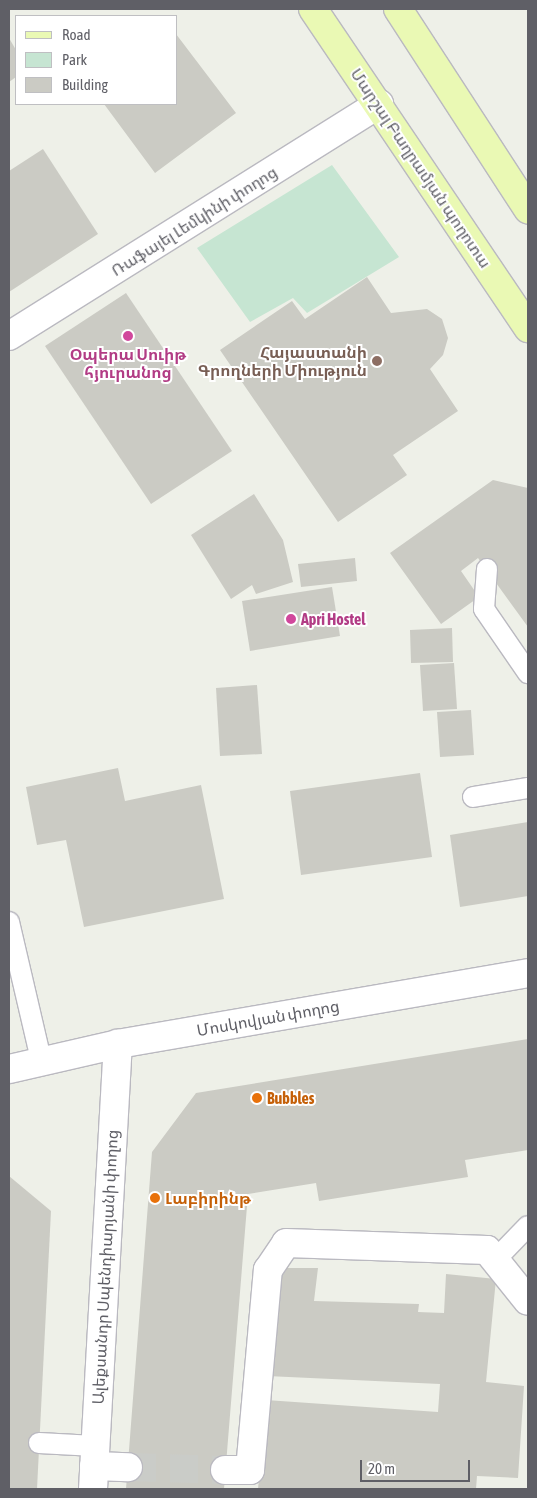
<!DOCTYPE html>
<meta charset="utf-8">
<style>
body{margin:0}
#map{position:relative;width:537px;height:1498px;overflow:hidden;background:#eef0e8;font-family:"Asap Condensed","Noto Sans Armenian",sans-serif}
div>[style]{position:absolute}
.green>*{inset:0;background:#c6e5d2}
.building>*{inset:0;background:#cbcbc4}
.minor-tunnel>*{height:28px;margin-top:-14px;transform-origin:0;background:repeating-linear-gradient(90deg,#caccc8 0 28px,transparent 0 42px)}
.roads{filter:drop-shadow(1px 0 #bab9c0) drop-shadow(-1px 0 #bab9c0) drop-shadow(0 1px #bab9c0) drop-shadow(0 -1px #bab9c0)}
.service>*{height:20px;margin:-10px;padding:0 10px;transform-origin:10px;border-radius:10px;background:#fff}
.minor>*{height:28px;margin:-14px;padding:0 14px;transform-origin:14px;border-radius:14px;background:#fff}
.secondary>*{height:28px;margin:-14px;padding:0 14px;transform-origin:14px;border-radius:14px;background:#fff}
.primary>*{height:28px;margin:-14px;padding:0 14px;transform-origin:14px;border-radius:14px;background:#eaf9b4}
.dots>*{width:14px;height:14px;translate:-50% -50%;box-sizing:border-box;border:2px solid #fff;border-radius:50%}
span{translate:-50% -50%;white-space:nowrap;text-align:center;line-height:1.15;-webkit-text-stroke:4px #fff;paint-order:stroke}
.street-label{font-size:16px;color:#5f5f66}
.education-label{font-size:16px;color:#785e54;font-weight:700}
.right{translate:-100% -50%;text-align:right}
.hotel-label{font-size:16px;color:#b23c85;font-weight:700}
.left{translate:0 -50%;text-align:left}
.food-label{font-size:16px;color:#c56008;font-weight:700}
.frame{position:absolute;inset:0;border:10px solid #5f5f66;pointer-events:none}
.legend{position:absolute;left:15px;top:15px;width:162px;height:90px;box-sizing:border-box;background:#fff;border:1px solid #bfbfc2;margin:0;padding:6px 9px;list-style:none;font-size:15px;color:#5f5f66}
.legend li{display:flex;align-items:center;gap:10px;height:25px}
.legend b{width:25px;border:1px solid #bfbfc2}
.scale{position:absolute;left:360px;top:1460px;width:110px;height:22px;box-sizing:border-box;border:2px solid #5f5f66;border-top:0;padding-left:6px;font-size:15px;line-height:18px;white-space:nowrap;color:#5f5f66;-webkit-text-stroke:4px #fff;paint-order:stroke}
</style>
<div id="map">
<div class="green">
<div style="clip-path:polygon(332px 165px,399px 257px,307px 313px,293px 298px,250px 322px,197px 248px)"></div>
</div>
<div class="building">
<div style="clip-path:polygon(176px 34px,236px 113px,155px 173px,104px 104px,176px 104px)"></div>
<div style="clip-path:polygon(9px 38px,16px 50px,16px 77px,9px 82px)"></div>
<div style="clip-path:polygon(43px 149px,98px 234px,9px 292px,9px 171px)"></div>
<div style="clip-path:polygon(367px 277px,391px 313px,427px 309px,442px 319px,448px 338px,443px 355px,430px 369px,458px 411px,393px 455px,407px 475px,338px 522px,220px 350px,292px 301px,305px 319px)"></div>
<div style="clip-path:polygon(126px 293px,232px 451px,151px 504px,45px 346px)"></div>
<div style="clip-path:polygon(493px 480px,528px 488px,528px 627px,478px 558px,461px 571px,479px 597px,441px 624px,390px 553px)"></div>
<div style="clip-path:polygon(254px 494px,283px 540px,293px 582px,256px 594px,252px 585px,231px 599px,191px 535px)"></div>
<div style="clip-path:polygon(355px 558px,357px 581px,301px 587px,298px 564px)"></div>
<div style="clip-path:polygon(332px 587px,340px 636px,250px 651px,242px 601px)"></div>
<div style="clip-path:polygon(452px 628px,453px 662px,411px 663px,410px 630px)"></div>
<div style="clip-path:polygon(454px 663px,457px 709px,423px 711px,420px 665px)"></div>
<div style="clip-path:polygon(257px 685px,262px 754px,220px 756px,216px 688px)"></div>
<div style="clip-path:polygon(471px 710px,474px 755px,440px 757px,437px 712px)"></div>
<div style="clip-path:polygon(118px 768px,125px 801px,201px 785px,224px 899px,84px 927px,66px 840px,37px 845px,26px 787px)"></div>
<div style="clip-path:polygon(420px 773px,432px 857px,301px 875px,290px 791px)"></div>
<div style="clip-path:polygon(528px 822px,528px 896px,460px 907px,450px 835px)"></div>
<div style="clip-path:polygon(528px 1039px,528px 1150px,465px 1160px,468px 1177px,319px 1201px,316px 1183px,248px 1194px,224px 1489px,126px 1489px,152px 1152px,196px 1093px)"></div>
<div style="clip-path:polygon(9px 1176px,51px 1211px,37px 1489px,9px 1489px)"></div>
<div style="clip-path:polygon(279px 1268px,318px 1268px,314px 1301px,419px 1304px,418px 1312px,444px 1313px,446px 1274px,496px 1279px,486px 1382px,524px 1386px,518px 1478px,477px 1476px,476px 1489px,258px 1489px,266px 1400px,438px 1412px,440px 1384px,267px 1376px)"></div>
</div>
<div class="minor-tunnel">
<div style="left:128px;top:1467px;width:97px;rotate:1.8deg"></div>
</div>
<div class="roads">
<div class="service">
<div style="left:487px;top:569px;width:40px;rotate:94.3deg"></div>
<div style="left:484px;top:609px;width:78px;rotate:55.5deg"></div>
<div style="left:473px;top:797px;width:56px;rotate:-9.3deg"></div>
<div style="left:9px;top:922px;width:142px;rotate:76.9deg"></div>
<div style="left:495px;top:1260px;width:47px;rotate:-45.9deg"></div>
<div style="left:39px;top:1443px;width:56px;rotate:3.1deg"></div>
</div>
<div class="minor">
<div style="left:9px;top:336px;width:437px;rotate:-32.1deg"></div>
<div style="left:94px;top:1466px;width:34px;rotate:2deg"></div>
<div style="left:225px;top:1470px;width:25px"></div>
<div style="left:250px;top:1470px;width:201px;rotate:-84.9deg"></div>
<div style="left:268px;top:1270px;width:32px;rotate:-56deg"></div>
<div style="left:286px;top:1243px;width:201px;rotate:2deg"></div>
<div style="left:487px;top:1250px;width:65px;rotate:51.2deg"></div>
<div style="left:93px;top:1489px;width:446px;rotate:-86.8deg"></div>
</div>
<div class="secondary">
<div style="left:9px;top:1069px;width:112px;rotate:-12.9deg"></div>
<div style="left:118px;top:1044px;width:416px;rotate:-9.8deg"></div>
</div>
<div class="primary">
<div style="left:313px;top:9px;width:385px;rotate:56deg"></div>
<div style="left:398px;top:9px;width:239px;rotate:57deg"></div>
</div>
</div>
<div class="dots">
<div style="left:128px;top:336px;background:#d1479c"></div>
<div style="left:377px;top:361px;background:#8d6e63"></div>
<div style="left:291px;top:619px;background:#d1479c"></div>
<div style="left:257px;top:1098px;background:#e8710a"></div>
<div style="left:155px;top:1198px;background:#e8710a"></div>
</div>
<div class="street-label">
<span style="left:421px;top:168px;rotate:56deg">Մարշալ Բաղրամյան պողոտա</span>
<span style="left:194px;top:221px;rotate:-32deg">Ռաֆայել Լեմկինի փողոց</span>
<span style="left:268px;top:1018px;rotate:-10deg">Մոսկովյան փողոց</span>
<span style="left:105px;top:1267px;rotate:-87deg">Ալեքսանդր Սպենդիարյանի փողոց</span>
</div>
<div class="education-label">
<span class="right" style="left:367px;top:361px">Հայաստանի<br>Գրողների Միություն</span>
</div>
<div class="hotel-label">
<span style="left:128px;top:363px">Օպերա Սուիթ<br>հյուրանոց</span>
<span class="left" style="left:301px;top:619px">Apri Hostel</span>
</div>
<div class="food-label">
<span class="left" style="left:267px;top:1098px">Bubbles</span>
<span class="left" style="left:165px;top:1198px">Լաբիրինթ</span>
</div>
<div class="frame"></div>
<ul class="legend">
<li><b style="height:6px;background:#eaf9b4"></b>Road</li>
<li><b style="height:14px;background:#c6e5d2"></b>Park</li>
<li><b style="height:14px;background:#cbcbc4"></b>Building</li>
</ul>
<div class="scale">20 m</div>
</div>
